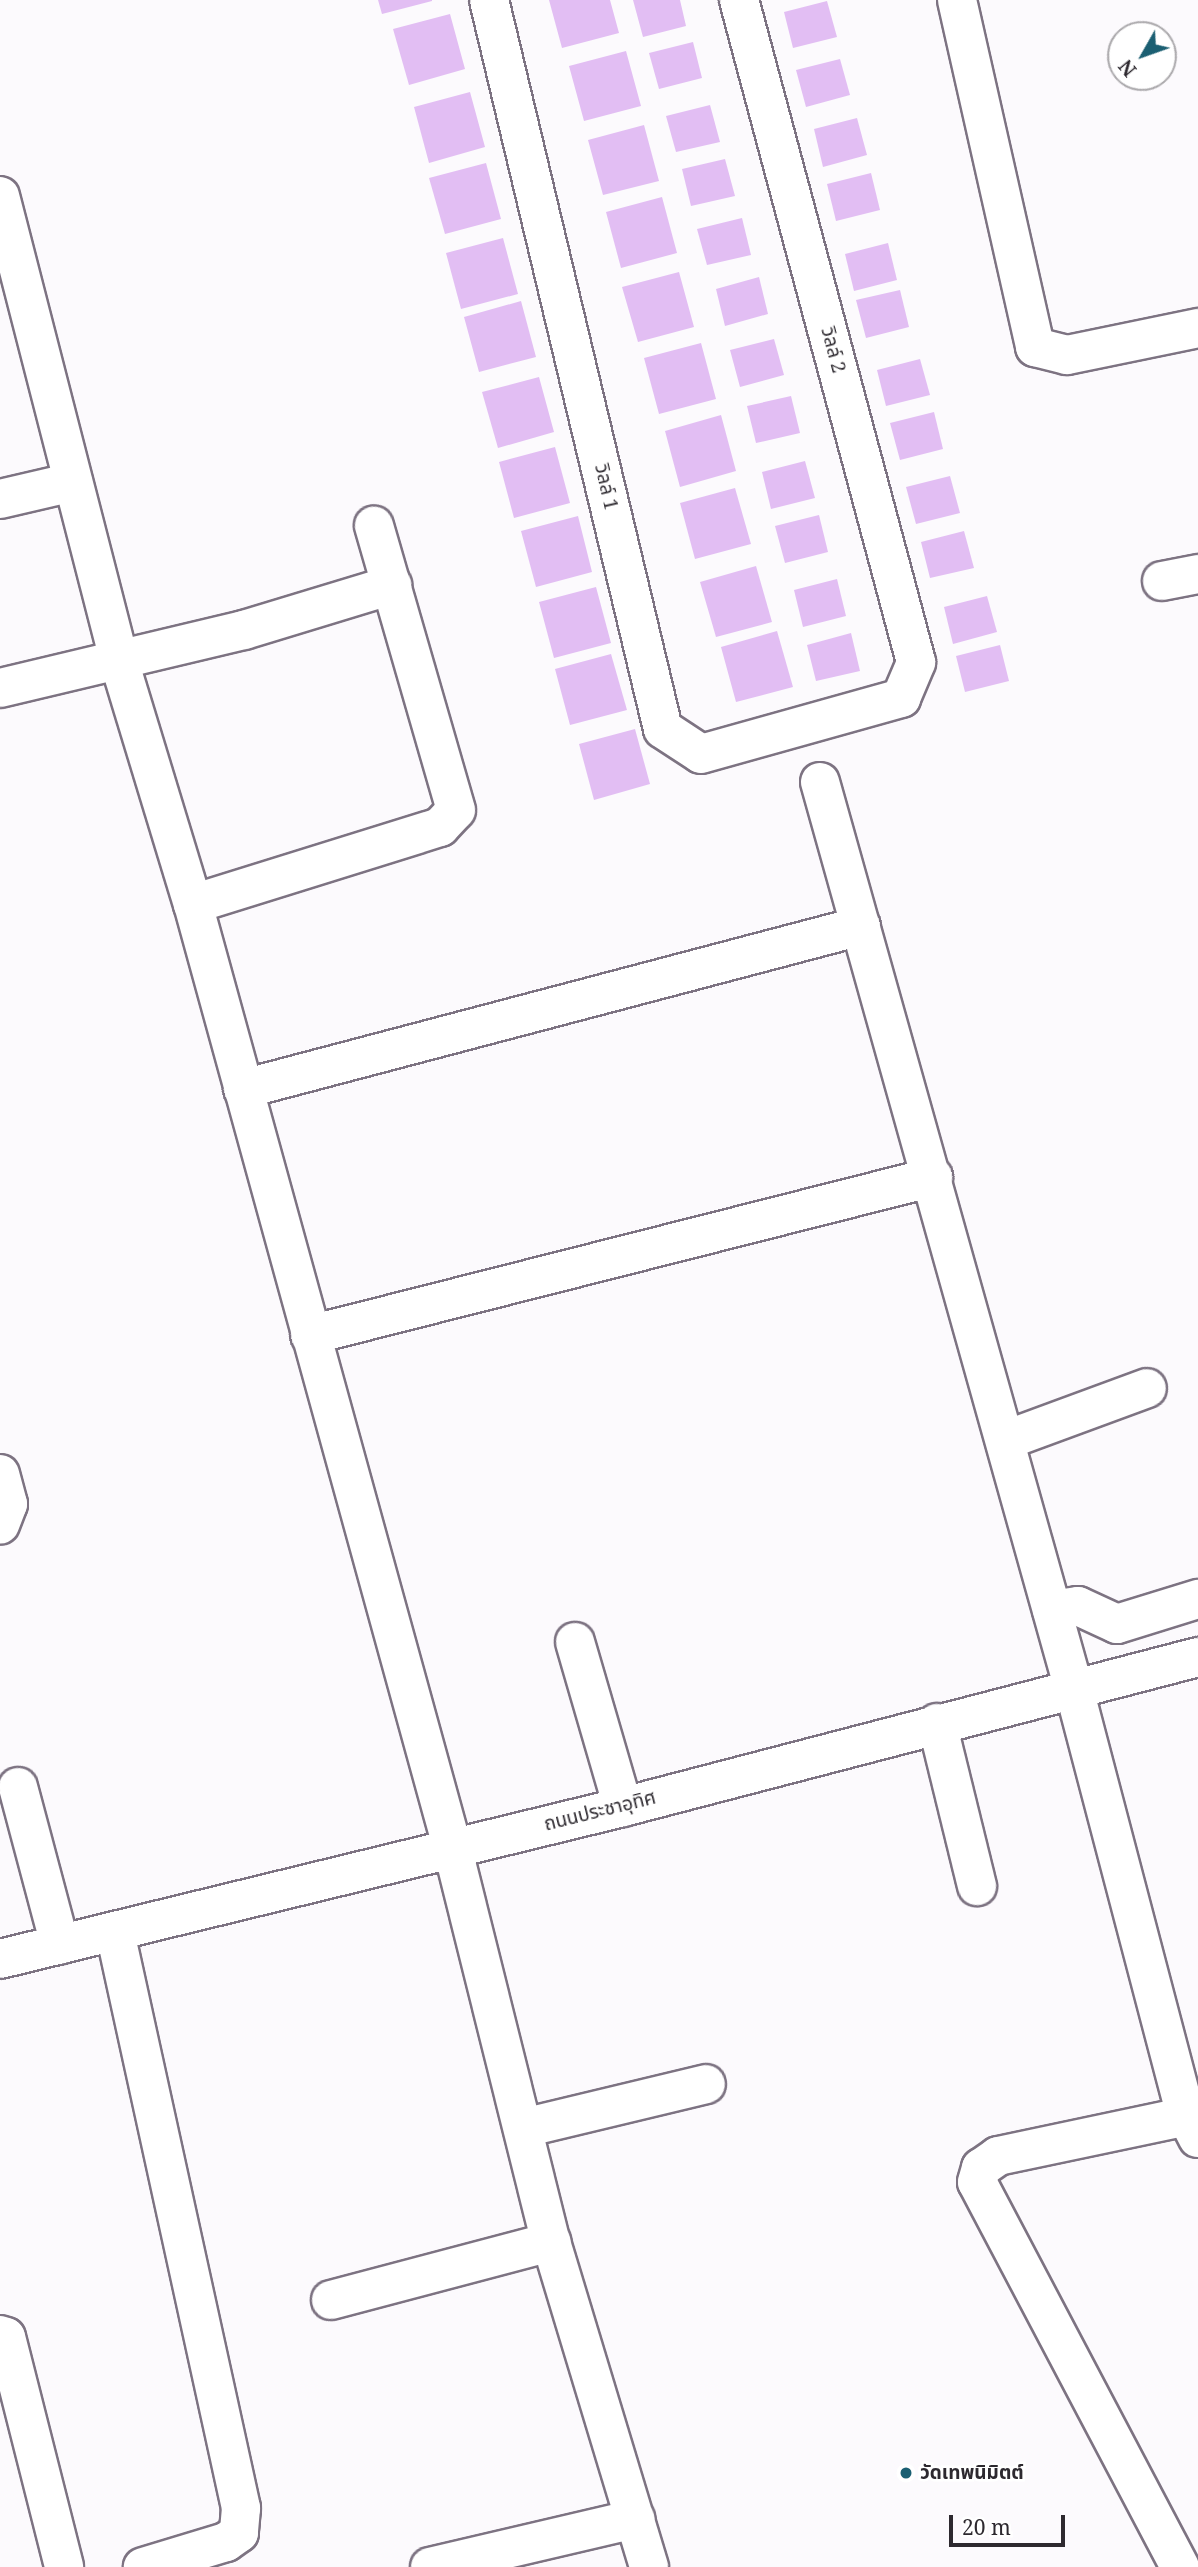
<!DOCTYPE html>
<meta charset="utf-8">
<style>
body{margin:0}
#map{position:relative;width:1198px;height:2567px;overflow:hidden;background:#fcfafd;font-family:"Noto Serif","Noto Sans Thai",serif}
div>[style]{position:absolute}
.building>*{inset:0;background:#e2bef3}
.roads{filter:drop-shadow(2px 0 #7d7382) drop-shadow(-2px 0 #7d7382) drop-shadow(0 2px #7d7382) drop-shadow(0 -2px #7d7382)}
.minor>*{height:38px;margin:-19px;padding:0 19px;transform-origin:19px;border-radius:19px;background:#fff}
.dots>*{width:19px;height:19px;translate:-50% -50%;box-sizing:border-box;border:4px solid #fff;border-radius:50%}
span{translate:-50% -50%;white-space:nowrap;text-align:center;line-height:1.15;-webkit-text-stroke:5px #fff;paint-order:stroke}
.street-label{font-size:19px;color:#2d292f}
.poi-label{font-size:19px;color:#2d292f;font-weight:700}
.left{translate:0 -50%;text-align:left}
.north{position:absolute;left:1107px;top:21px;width:70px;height:70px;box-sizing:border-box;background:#fff;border:2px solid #aba9ac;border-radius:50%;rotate:230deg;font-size:19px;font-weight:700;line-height:28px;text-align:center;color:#2d292f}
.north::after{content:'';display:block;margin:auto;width:24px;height:32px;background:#1b5f72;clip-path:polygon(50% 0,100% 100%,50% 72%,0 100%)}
.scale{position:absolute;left:949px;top:2515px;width:116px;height:32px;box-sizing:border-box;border:4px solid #2d292f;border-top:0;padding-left:9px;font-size:21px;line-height:24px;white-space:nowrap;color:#2d292f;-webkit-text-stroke:5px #fff;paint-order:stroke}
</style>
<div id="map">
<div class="building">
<div style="clip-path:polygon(378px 0,432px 0,432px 1px,382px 14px)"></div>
<div style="clip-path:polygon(549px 0,610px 0,619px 33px,562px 48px)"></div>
<div style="clip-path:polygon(633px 0,680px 0,686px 26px,643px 37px)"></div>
<div style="clip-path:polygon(827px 1px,837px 37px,793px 48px,784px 12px)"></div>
<div style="clip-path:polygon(450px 14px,465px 69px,409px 85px,393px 29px)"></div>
<div style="clip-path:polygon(693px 42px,702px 78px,659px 89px,649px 53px)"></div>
<div style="clip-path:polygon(626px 51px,641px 106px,584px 121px,569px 66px)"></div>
<div style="clip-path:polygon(840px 59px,850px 95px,806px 107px,796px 70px)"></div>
<div style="clip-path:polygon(470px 92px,485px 147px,429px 163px,414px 107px)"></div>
<div style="clip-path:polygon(710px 105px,720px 142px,676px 152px,666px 116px)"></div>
<div style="clip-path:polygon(857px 118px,867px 155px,823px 167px,814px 129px)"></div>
<div style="clip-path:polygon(644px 125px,659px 181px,603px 195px,588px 140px)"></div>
<div style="clip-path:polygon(725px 159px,735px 196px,691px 206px,682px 169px)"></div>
<div style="clip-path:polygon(486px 163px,501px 219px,445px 234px,429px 178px)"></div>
<div style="clip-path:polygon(871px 173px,880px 210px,836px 221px,827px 184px)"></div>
<div style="clip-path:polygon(662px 197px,677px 253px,621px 268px,606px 212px)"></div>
<div style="clip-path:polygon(742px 218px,751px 255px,707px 265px,697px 229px)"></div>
<div style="clip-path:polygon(503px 238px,518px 294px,461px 309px,446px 253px)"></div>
<div style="clip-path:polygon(888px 243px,897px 280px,854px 291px,845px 254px)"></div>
<div style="clip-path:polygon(679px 272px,694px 327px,638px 342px,622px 287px)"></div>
<div style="clip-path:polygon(759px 277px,768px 314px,725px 326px,716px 289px)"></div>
<div style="clip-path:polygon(900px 290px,909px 327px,866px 338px,856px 300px)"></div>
<div style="clip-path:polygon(521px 301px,536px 357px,479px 372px,464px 317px)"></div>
<div style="clip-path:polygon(774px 339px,784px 375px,740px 387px,730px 350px)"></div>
<div style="clip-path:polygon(701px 343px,716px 399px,659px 414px,644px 358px)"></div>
<div style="clip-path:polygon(920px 359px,930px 395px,886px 406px,877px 370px)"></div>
<div style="clip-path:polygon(539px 377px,554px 432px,498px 448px,482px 392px)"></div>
<div style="clip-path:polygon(791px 396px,800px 433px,756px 443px,747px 406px)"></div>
<div style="clip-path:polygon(934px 412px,943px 449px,900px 460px,890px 423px)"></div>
<div style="clip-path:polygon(721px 415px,736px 471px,680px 487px,665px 431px)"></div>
<div style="clip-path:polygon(555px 447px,570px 503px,514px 518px,499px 462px)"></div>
<div style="clip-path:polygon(805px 461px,815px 498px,771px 509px,762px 472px)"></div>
<div style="clip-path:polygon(950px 476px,960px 513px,916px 524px,906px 487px)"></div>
<div style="clip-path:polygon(735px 488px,751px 544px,695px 559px,680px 503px)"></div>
<div style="clip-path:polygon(819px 515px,828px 552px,785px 563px,775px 526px)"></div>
<div style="clip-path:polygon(578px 516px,592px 572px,536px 587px,521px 531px)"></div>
<div style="clip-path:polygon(964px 531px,974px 568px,930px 578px,921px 542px)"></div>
<div style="clip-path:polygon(756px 566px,772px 622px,716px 637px,700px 582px)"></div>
<div style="clip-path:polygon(837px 579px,846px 616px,803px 627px,794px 590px)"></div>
<div style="clip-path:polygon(596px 587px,611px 643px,554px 658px,539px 602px)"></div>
<div style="clip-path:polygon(987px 596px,997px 632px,953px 644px,944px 607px)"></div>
<div style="clip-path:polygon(777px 631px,793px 687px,736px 702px,721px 647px)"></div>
<div style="clip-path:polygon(851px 633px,860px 671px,816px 681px,807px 645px)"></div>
<div style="clip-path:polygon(1000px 645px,1009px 681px,965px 692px,956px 656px)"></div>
<div style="clip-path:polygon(611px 654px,627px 710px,570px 725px,555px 669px)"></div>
<div style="clip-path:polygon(635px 729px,650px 784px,594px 800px,579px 744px)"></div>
</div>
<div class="roads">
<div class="minor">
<div style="left:489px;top:0;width:749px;rotate:76.58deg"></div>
<div style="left:663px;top:729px;width:45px;rotate:33.3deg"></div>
<div style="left:701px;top:754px;width:208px;rotate:-15.6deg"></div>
<div style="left:901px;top:698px;width:39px;rotate:-67deg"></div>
<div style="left:916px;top:662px;width:685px;rotate:-104.97deg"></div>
<div style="left:957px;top:0;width:356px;rotate:77.3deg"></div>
<div style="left:1035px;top:347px;width:33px;rotate:14deg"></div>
<div style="left:1067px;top:355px;width:134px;rotate:-11.6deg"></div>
<div style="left:0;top:196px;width:480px;rotate:75.6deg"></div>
<div style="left:119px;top:661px;width:254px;rotate:73.1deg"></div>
<div style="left:193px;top:904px;width:977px;rotate:74.63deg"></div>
<div style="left:452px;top:1846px;width:408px;rotate:76deg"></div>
<div style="left:551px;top:2242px;width:339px;rotate:73.2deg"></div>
<div style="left:0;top:499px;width:75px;rotate:-13.1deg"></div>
<div style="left:1162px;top:581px;width:37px;rotate:-11deg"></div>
<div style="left:0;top:688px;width:251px;rotate:-13.4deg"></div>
<div style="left:244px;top:630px;width:155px;rotate:-16.9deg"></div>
<div style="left:820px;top:782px;width:942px;rotate:74.36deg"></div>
<div style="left:1074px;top:1689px;width:438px;rotate:75.3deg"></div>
<div style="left:1185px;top:2113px;width:28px;rotate:63deg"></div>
<div style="left:193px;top:904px;width:259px;rotate:-17.3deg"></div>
<div style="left:440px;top:827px;width:23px;rotate:-47deg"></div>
<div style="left:456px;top:810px;width:296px;rotate:-106.1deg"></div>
<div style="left:243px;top:1089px;width:639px;rotate:-14.78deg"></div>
<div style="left:310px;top:1335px;width:643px;rotate:-14.23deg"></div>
<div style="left:1006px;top:1440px;width:150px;rotate:-20.2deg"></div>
<div style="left:0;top:1474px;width:31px;rotate:75deg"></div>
<div style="left:8px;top:1504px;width:22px;rotate:111deg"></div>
<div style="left:1052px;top:1610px;width:26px;rotate:-9deg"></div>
<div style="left:1078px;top:1606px;width:43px;rotate:24.8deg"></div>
<div style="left:1117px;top:1624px;width:85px;rotate:-17.2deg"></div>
<div style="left:575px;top:1642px;width:172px;rotate:73.8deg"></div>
<div style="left:937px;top:1723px;width:168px;rotate:76.2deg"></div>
<div style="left:18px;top:1787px;width:163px;rotate:75.1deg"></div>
<div style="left:115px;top:1932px;width:590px;rotate:77.66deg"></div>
<div style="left:241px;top:2508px;width:25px;rotate:95deg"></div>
<div style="left:239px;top:2533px;width:16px;rotate:145deg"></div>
<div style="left:226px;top:2542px;width:87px;rotate:163.2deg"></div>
<div style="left:0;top:1959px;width:641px;rotate:-13.71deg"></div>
<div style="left:623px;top:1807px;width:594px;rotate:-14.62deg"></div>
<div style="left:523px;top:2128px;width:188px;rotate:-13.5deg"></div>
<div style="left:331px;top:2300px;width:228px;rotate:-14.8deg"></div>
<div style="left:0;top:2335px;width:6px;rotate:18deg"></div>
<div style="left:6px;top:2337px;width:237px;rotate:75.8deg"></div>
<div style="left:430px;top:2567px;width:211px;rotate:-13.2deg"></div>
<div style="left:1180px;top:2567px;width:435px;rotate:-117.8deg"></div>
<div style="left:977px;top:2182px;width:15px;rotate:-74deg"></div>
<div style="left:981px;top:2168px;width:21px;rotate:-35deg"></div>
<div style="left:998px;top:2156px;width:204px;rotate:-11.9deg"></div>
</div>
</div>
<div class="dots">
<div style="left:906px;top:2473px;background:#1b5f72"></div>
</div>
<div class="street-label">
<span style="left:833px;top:350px;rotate:75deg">วิลล์ 2</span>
<span style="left:606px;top:487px;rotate:77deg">วิลล์ 1</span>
<span style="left:600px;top:1811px;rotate:-14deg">ถนนประชาอุทิศ</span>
</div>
<div class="poi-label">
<span class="left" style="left:920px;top:2473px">วัดเทพนิมิตต์</span>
</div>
<div class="north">N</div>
<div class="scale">20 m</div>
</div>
